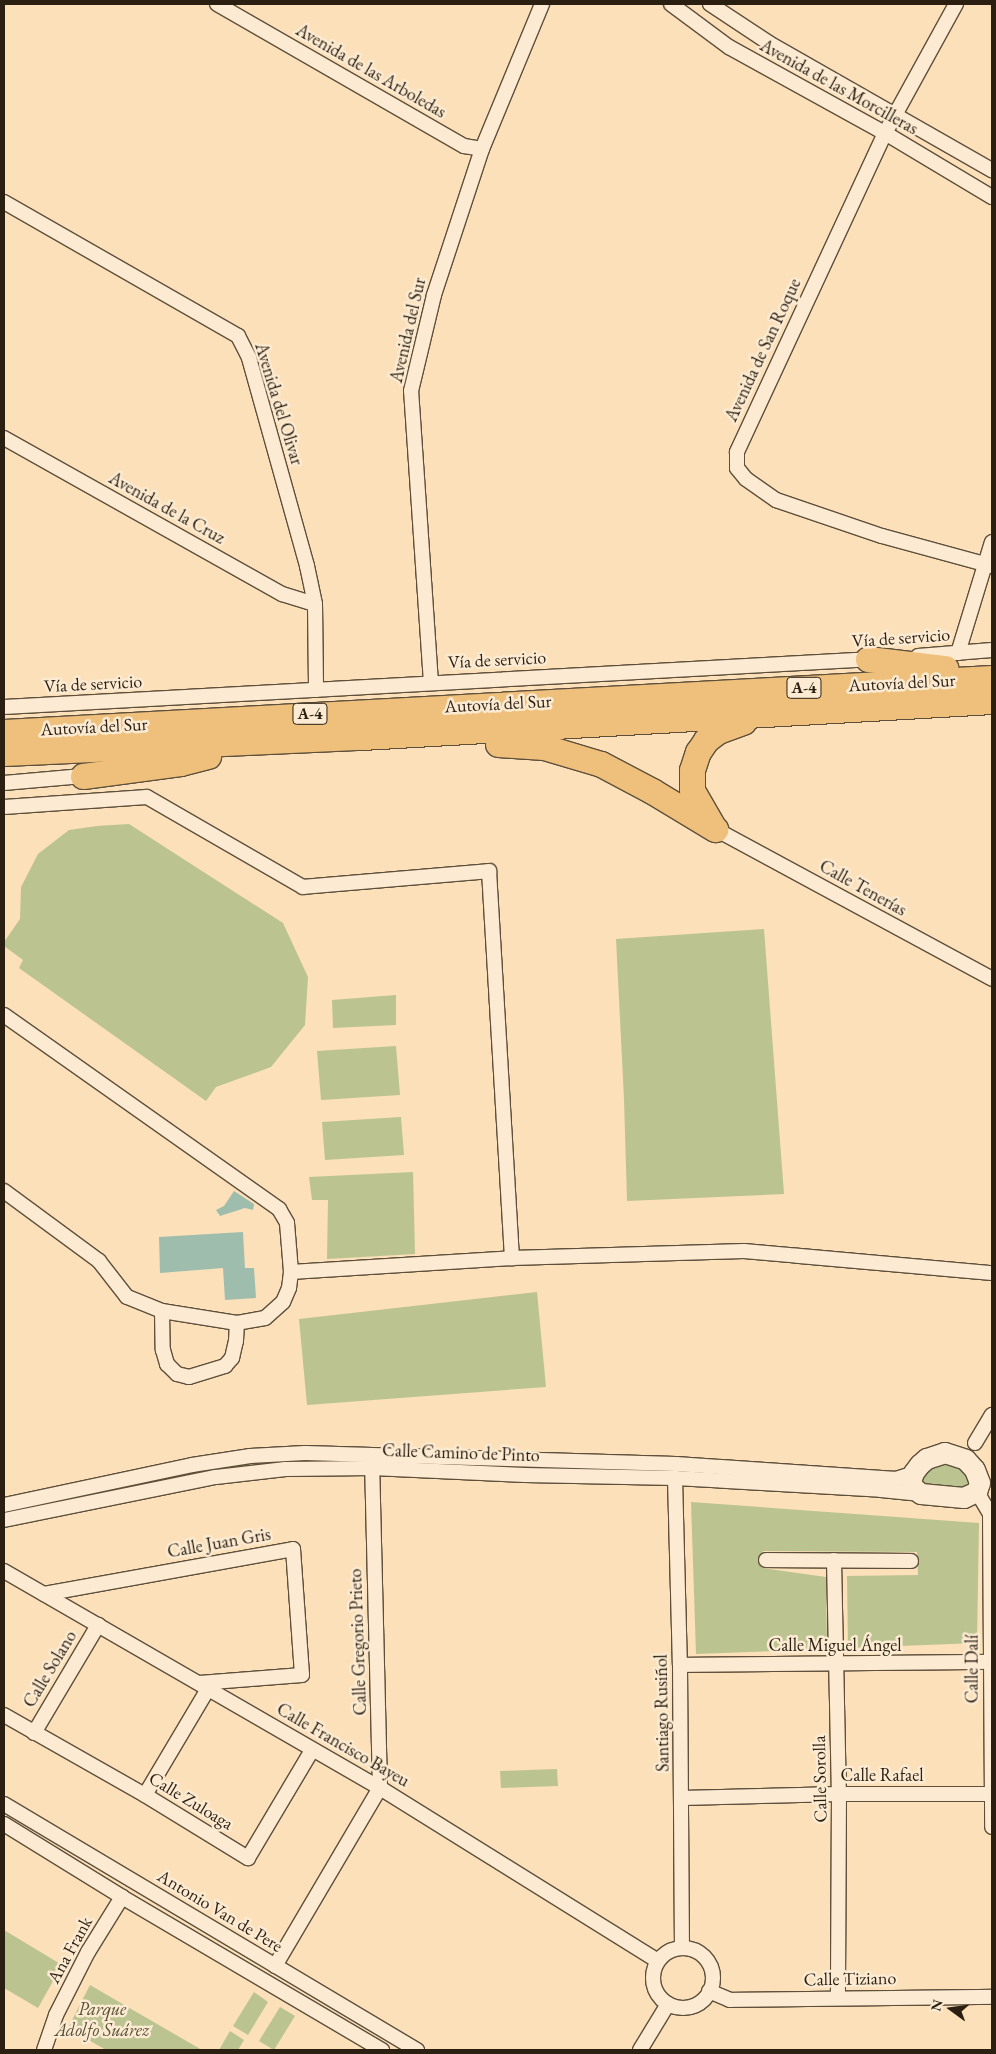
<!DOCTYPE html>
<meta charset="utf-8">
<style>
body{margin:0}
#map{position:relative;width:996px;height:2054px;overflow:hidden;background:#fbe0b9;font-family:"EB Garamond",serif}
div>[style]{position:absolute}
.green>*{inset:0;background:#bbc391}
.water>*{inset:0;background:#9fbdad}
.roads{filter:drop-shadow(1px 0 #5e4f3b) drop-shadow(-1px 0 #5e4f3b) drop-shadow(0 1px #5e4f3b) drop-shadow(0 -1px #5e4f3b)}
.street>*{height:14px;margin:-7px;padding:0 7px;transform-origin:7px;border-radius:7px;background:#fcebd2}
.street>.ring{margin:-7px;padding:0;box-sizing:content-box;background:none;border:14px solid #fcebd2;border-radius:50%}
.secondary>*{height:20px;margin:-10px;padding:0 10px;transform-origin:10px;border-radius:10px;background:#fcebd2}
.highway>*{height:25px;margin:-12.5px;padding:0 12.5px;transform-origin:12.5px;border-radius:12.5px;background:#eec07c}
span{translate:-50% -50%;white-space:nowrap;text-align:center;line-height:1.15;-webkit-text-stroke:5px #fcebd2;paint-order:stroke}
.shield-label span{padding:1px 4px;background:#fcebd2;border:1px solid;border-radius:4px;-webkit-text-stroke-width:0}
.shield-label{font-size:16px;color:#2a1f11;font-weight:700}
.street-label{font-size:18px;color:#2a1f11}
.park-label{font-size:18px;color:#565037;font-style:italic}
.frame{position:absolute;inset:0;border:5px solid #2a1f11;pointer-events:none}
.north{position:absolute;left:926px;top:1984px;width:50px;height:50px;-webkit-text-stroke:4px #fcebd2;paint-order:stroke;rotate:284deg;font-size:14px;font-weight:700;line-height:20px;text-align:center;color:#2a1f11}
.north::after{content:'';display:block;margin:auto;width:18px;height:22px;background:#2a1f11;clip-path:polygon(50% 0,100% 100%,50% 72%,0 100%)}
</style>
<div id="map">
<div class="green">
<div style="clip-path:polygon(129px 824px,283px 923px,308px 977px,305px 1025px,271px 1067px,216px 1087px,206px 1101px,19px 968px,23px 960px,4px 946px,4px 942px,20px 919px,21px 887px,38px 854px,69px 830px,97px 826px)"></div>
<div style="clip-path:polygon(764px 929px,784px 1194px,627px 1201px,624px 1099px,616px 939px)"></div>
<div style="clip-path:polygon(396px 995px,396px 1025px,333px 1028px,332px 1000px)"></div>
<div style="clip-path:polygon(396px 1046px,400px 1095px,321px 1100px,317px 1051px)"></div>
<div style="clip-path:polygon(401px 1117px,404px 1155px,325px 1160px,322px 1122px)"></div>
<div style="clip-path:polygon(413px 1172px,415px 1254px,327px 1259px,328px 1200px,312px 1200px,309px 1177px)"></div>
<div style="clip-path:polygon(537px 1292px,546px 1387px,307px 1405px,299px 1319px)"></div>
<div style="clip-path:polygon(949px 1460px,971px 1477px,971px 1489px,927px 1490px,919px 1478px,927px 1468px)"></div>
<div style="clip-path:polygon(691px 1502px,979px 1523px,977px 1643px,848px 1648px,847px 1576px,918px 1575px,917px 1552px,763px 1551px,762px 1568px,826px 1577px,827px 1649px,696px 1654px)"></div>
<div style="clip-path:polygon(557px 1769px,558px 1786px,501px 1788px,500px 1771px)"></div>
<div style="clip-path:polygon(4px 1930px,62px 1965px,38px 2008px,4px 1988px)"></div>
<div style="clip-path:polygon(90px 1985px,126px 2006px,202px 2050px,106px 2050px,68px 2028px)"></div>
<div style="clip-path:polygon(254px 1992px,268px 2002px,248px 2035px,233px 2026px)"></div>
<div style="clip-path:polygon(280px 2007px,295px 2016px,274px 2050px,259px 2041px)"></div>
<div style="clip-path:polygon(230px 2031px,244px 2040px,238px 2050px,219px 2050px)"></div>
</div>
<div class="water">
<div style="clip-path:polygon(234px 1191px,254px 1204px,253px 1210px,245px 1208px,220px 1216px,216px 1210px,224px 1206px)"></div>
<div style="clip-path:polygon(243px 1232px,245px 1268px,254px 1268px,256px 1298px,225px 1300px,223px 1268px,160px 1273px,159px 1237px)"></div>
</div>
<div class="roads">
<div class="street">
<div style="left:217px;top:4px;width:285px;rotate:29.9deg"></div>
<div style="left:464px;top:146px;width:18px;rotate:9deg"></div>
<div style="left:671px;top:4px;width:72px;rotate:36.6deg"></div>
<div style="left:729px;top:47px;width:178px;rotate:28.9deg"></div>
<div style="left:885px;top:133px;width:125px;rotate:30.9deg"></div>
<div style="left:710px;top:4px;width:71px;rotate:33.5deg"></div>
<div style="left:769px;top:43px;width:257px;rotate:29.7deg"></div>
<div style="left:956px;top:4px;width:147px;rotate:118.8deg"></div>
<div style="left:885px;top:133px;width:352px;rotate:114.9deg"></div>
<div style="left:737px;top:452px;width:16px;rotate:90deg"></div>
<div style="left:737px;top:468px;width:14px;rotate:51deg"></div>
<div style="left:746px;top:479px;width:37px;rotate:35deg"></div>
<div style="left:776px;top:500px;width:112px;rotate:18.8deg"></div>
<div style="left:882px;top:536px;width:114px;rotate:15.3deg"></div>
<div style="left:4px;top:202px;width:270px;rotate:29.8deg"></div>
<div style="left:238px;top:336px;width:25px;rotate:63deg"></div>
<div style="left:249px;top:358px;width:216px;rotate:74.4deg"></div>
<div style="left:307px;top:566px;width:39px;rotate:78deg"></div>
<div style="left:315px;top:604px;width:86px;rotate:89.3deg"></div>
<div style="left:4px;top:438px;width:319px;rotate:29.3deg"></div>
<div style="left:282px;top:594px;width:34px;rotate:17deg"></div>
<div style="left:958px;top:653px;width:116px;rotate:-73deg"></div>
<div style="left:918px;top:656px;width:74px;rotate:-4.6deg"></div>
<div style="left:431px;top:683px;width:293px;rotate:-93.9deg"></div>
<div style="left:411px;top:391px;width:99px;rotate:-76.5deg"></div>
<div style="left:434px;top:295px;width:154px;rotate:-71.8deg"></div>
<div style="left:482px;top:149px;width:157px;rotate:-67.5deg"></div>
<div style="left:4px;top:707px;width:871px;rotate:-3.16deg"></div>
<div style="left:4px;top:783px;width:79px;rotate:-5.1deg"></div>
<div style="left:4px;top:807px;width:143px;rotate:-4deg"></div>
<div style="left:147px;top:797px;width:180px;rotate:30deg"></div>
<div style="left:303px;top:887px;width:187px;rotate:-4.9deg"></div>
<div style="left:489px;top:871px;width:388px;rotate:86.6deg"></div>
<div style="left:715px;top:829px;width:315px;rotate:28.4deg"></div>
<div style="left:4px;top:1015px;width:337px;rotate:35.2deg"></div>
<div style="left:279px;top:1209px;width:16px;rotate:60deg"></div>
<div style="left:287px;top:1223px;width:49px;rotate:85.3deg"></div>
<div style="left:291px;top:1272px;width:16px;rotate:97deg"></div>
<div style="left:289px;top:1288px;width:15px;rotate:113deg"></div>
<div style="left:283px;top:1302px;width:24px;rotate:138deg"></div>
<div style="left:265px;top:1318px;width:28px;rotate:170deg"></div>
<div style="left:237px;top:1323px;width:76px;rotate:-170.9deg"></div>
<div style="left:162px;top:1311px;width:38px;rotate:-158deg"></div>
<div style="left:127px;top:1297px;width:46px;rotate:-127.9deg"></div>
<div style="left:99px;top:1261px;width:118px;rotate:-143.6deg"></div>
<div style="left:291px;top:1272px;width:221px;rotate:-3.6deg"></div>
<div style="left:512px;top:1258px;width:232px;rotate:-1.7deg"></div>
<div style="left:744px;top:1251px;width:249px;rotate:5.1deg"></div>
<div style="left:162px;top:1311px;width:39px;rotate:89deg"></div>
<div style="left:163px;top:1350px;width:15px;rotate:74deg"></div>
<div style="left:167px;top:1364px;width:14px;rotate:45deg"></div>
<div style="left:177px;top:1374px;width:12px;rotate:14deg"></div>
<div style="left:189px;top:1377px;width:38px;rotate:-17deg"></div>
<div style="left:225px;top:1366px;width:11px;rotate:-49deg"></div>
<div style="left:232px;top:1358px;width:17px;rotate:-77deg"></div>
<div style="left:236px;top:1341px;width:18px;rotate:-87deg"></div>
<div style="left:975px;top:1443px;width:33px;rotate:-59deg"></div>
<div style="left:675px;top:1478px;width:187px;rotate:88.5deg"></div>
<div style="left:680px;top:1665px;width:282px;rotate:89.6deg"></div>
<div style="left:977px;top:1492px;width:26px;rotate:59deg"></div>
<div style="left:990px;top:1514px;width:313px;rotate:89.6deg"></div>
<div style="left:4px;top:1505px;width:192px;rotate:-12deg"></div>
<div style="left:192px;top:1465px;width:59px;rotate:-8.8deg"></div>
<div style="left:250px;top:1456px;width:55px;rotate:-3.1deg"></div>
<div style="left:305px;top:1453px;width:371px;rotate:1.7deg"></div>
<div style="left:676px;top:1464px;width:221px;rotate:3.9deg"></div>
<div style="left:896px;top:1479px;width:19px;rotate:-18deg"></div>
<div style="left:4px;top:1520px;width:216px;rotate:-11.5deg"></div>
<div style="left:216px;top:1477px;width:70px;rotate:-6.5deg"></div>
<div style="left:286px;top:1469px;width:86px;rotate:-0.7deg"></div>
<div style="left:372px;top:1468px;width:153px;rotate:2.6deg"></div>
<div style="left:525px;top:1475px;width:150px;rotate:1.1deg"></div>
<div style="left:675px;top:1478px;width:206px;rotate:3.3deg"></div>
<div style="left:881px;top:1490px;width:40px;rotate:5.7deg"></div>
<div style="left:766px;top:1560px;width:145px;rotate:0.4deg"></div>
<div style="left:834px;top:1560px;width:234px;rotate:88.8deg"></div>
<div style="left:839px;top:1794px;width:204px;rotate:90.3deg"></div>
<div style="left:4px;top:1571px;width:434px;rotate:30deg"></div>
<div style="left:380px;top:1788px;width:327px;rotate:31.9deg"></div>
<div style="left:44px;top:1594px;width:253px;rotate:-10.2deg"></div>
<div style="left:293px;top:1549px;width:126px;rotate:85.9deg"></div>
<div style="left:302px;top:1675px;width:103px;rotate:175.6deg"></div>
<div style="left:680px;top:1665px;width:312px;rotate:-0.6deg"></div>
<div style="left:4px;top:1715px;width:162px;rotate:29.6deg"></div>
<div style="left:145px;top:1795px;width:121px;rotate:31.5deg"></div>
<div style="left:248px;top:1858px;width:126px;rotate:-59.3deg"></div>
<div style="left:34px;top:1733px;width:126px;rotate:-59.3deg"></div>
<div style="left:145px;top:1795px;width:123px;rotate:-59.3deg"></div>
<div style="left:682px;top:1798px;width:157px;rotate:-1.5deg"></div>
<div style="left:839px;top:1794px;width:153px"></div>
<div style="left:4px;top:1804px;width:481px;rotate:30.8deg"></div>
<div style="left:4px;top:1824px;width:139px;rotate:31.7deg"></div>
<div style="left:122px;top:1897px;width:302px;rotate:30.5deg"></div>
<div class="ring" style="left:653px;top:1948px;width:46px;height:46px"></div>
<div style="left:275px;top:1966px;width:207px;rotate:-59.5deg"></div>
<div style="left:380px;top:1788px;width:320px;rotate:-91.4deg"></div>
<div style="left:709px;top:1991px;width:23px;rotate:23deg"></div>
<div style="left:730px;top:2000px;width:262px;rotate:-0.7deg"></div>
<div style="left:44px;top:2050px;width:37px;rotate:-71deg"></div>
<div style="left:56px;top:2015px;width:71px;rotate:-63.1deg"></div>
<div style="left:88px;top:1952px;width:65px;rotate:-58.3deg"></div>
<div style="left:640px;top:2050px;width:54px;rotate:-58.7deg"></div>
</div>
<div class="secondary">
<div style="left:945px;top:1453px;width:22px;rotate:18deg"></div>
<div style="left:966px;top:1460px;width:13px;rotate:48deg"></div>
<div style="left:975px;top:1470px;width:14px;rotate:69deg"></div>
<div style="left:980px;top:1483px;width:9px;rotate:108deg"></div>
<div style="left:977px;top:1492px;width:14px;rotate:155deg"></div>
<div style="left:964px;top:1498px;width:43px;rotate:-174.7deg"></div>
<div style="left:921px;top:1494px;width:11px;rotate:-139deg"></div>
<div style="left:913px;top:1487px;width:5px;rotate:-112deg"></div>
<div style="left:911px;top:1482px;width:9px;rotate:-72deg"></div>
<div style="left:914px;top:1473px;width:10px;rotate:-53deg"></div>
<div style="left:920px;top:1465px;width:9px;rotate:-41deg"></div>
<div style="left:927px;top:1459px;width:19px;rotate:-18deg"></div>
</div>
<div class="highway">
<div style="left:868px;top:659px;width:78px;rotate:6.7deg"></div>
<div style="left:4px;top:732px;width:989px;rotate:-3.13deg"></div>
<div style="left:498px;top:744px;width:46px;rotate:3.7deg"></div>
<div style="left:544px;top:747px;width:59px;rotate:16.6deg"></div>
<div style="left:601px;top:764px;width:58px;rotate:27.9deg"></div>
<div style="left:652px;top:791px;width:74px;rotate:31.1deg"></div>
<div style="left:4px;top:753px;width:358px;rotate:-2.6deg"></div>
<div style="left:362px;top:737px;width:631px;rotate:-3.27deg"></div>
<div style="left:83px;top:776px;width:98px;rotate:-7.6deg"></div>
<div style="left:180px;top:763px;width:29px;rotate:-14deg"></div>
<div style="left:712px;top:825px;width:39px;rotate:-120deg"></div>
<div style="left:692px;top:791px;width:21px;rotate:-90deg"></div>
<div style="left:692px;top:770px;width:19px;rotate:-72deg"></div>
<div style="left:698px;top:752px;width:14px;rotate:-56deg"></div>
<div style="left:706px;top:740px;width:15px;rotate:-37deg"></div>
<div style="left:718px;top:731px;width:27px;rotate:-20deg"></div>
</div>
</div>
<div class="shield-label">
<span style="left:804px;top:688px">A-4</span>
<span style="left:310px;top:714px">A-4</span>
</div>
<div class="street-label">
<span style="left:371px;top:71px;rotate:30deg">Avenida de las Arboledas</span>
<span style="left:839px;top:87px;rotate:29deg">Avenida de las Morcilleras</span>
<span style="left:408px;top:330px;rotate:-77deg">Avenida del Sur</span>
<span style="left:763px;top:350px;rotate:-65deg">Avenida de San Roque</span>
<span style="left:279px;top:404px;rotate:73deg">Avenida del Olivar</span>
<span style="left:167px;top:508px;rotate:29deg">Avenida de la Cruz</span>
<span style="left:901px;top:638px;rotate:-4deg">Vía de servicio</span>
<span style="left:497px;top:660px;rotate:-3deg">Vía de servicio</span>
<span style="left:902px;top:683px;rotate:-3deg">Autovía del Sur</span>
<span style="left:93px;top:684px;rotate:-3deg">Vía de servicio</span>
<span style="left:498px;top:704px;rotate:-3deg">Autovía del Sur</span>
<span style="left:94px;top:727px;rotate:-3deg">Autovía del Sur</span>
<span style="left:863px;top:888px;rotate:29deg">Calle Tenerías</span>
<span style="left:461px;top:1453px;rotate:2deg">Calle Camino de Pinto</span>
<span style="left:219px;top:1543px;rotate:-10deg">Calle Juan Gris</span>
<span style="left:358px;top:1642px;rotate:-92deg">Calle Gregorio Prieto</span>
<span style="left:835px;top:1645px">Calle Miguel Ángel</span>
<span style="left:50px;top:1669px;rotate:-59deg">Calle Solano</span>
<span style="left:972px;top:1669px;rotate:-90deg">Calle Dalí</span>
<span style="left:662px;top:1713px;rotate:-91deg">Santiago Rusiñol</span>
<span style="left:343px;top:1745px;rotate:30deg">Calle Francisco Bayeu</span>
<span style="left:882px;top:1775px">Calle Rafael</span>
<span style="left:820px;top:1779px;rotate:-91deg">Calle Sorolla</span>
<span style="left:191px;top:1801px;rotate:31deg">Calle Zuloaga</span>
<span style="left:220px;top:1911px;rotate:31deg">Antonio Van de Pere</span>
<span style="left:70px;top:1950px;rotate:-61deg">Ana Frank</span>
<span style="left:850px;top:1979px;rotate:-1deg">Calle Tiziano</span>
</div>
<div class="park-label">
<span style="left:102px;top:2020px">Parque<br>Adolfo Suárez</span>
</div>
<div class="frame"></div>
<div class="north">N</div>
</div>
